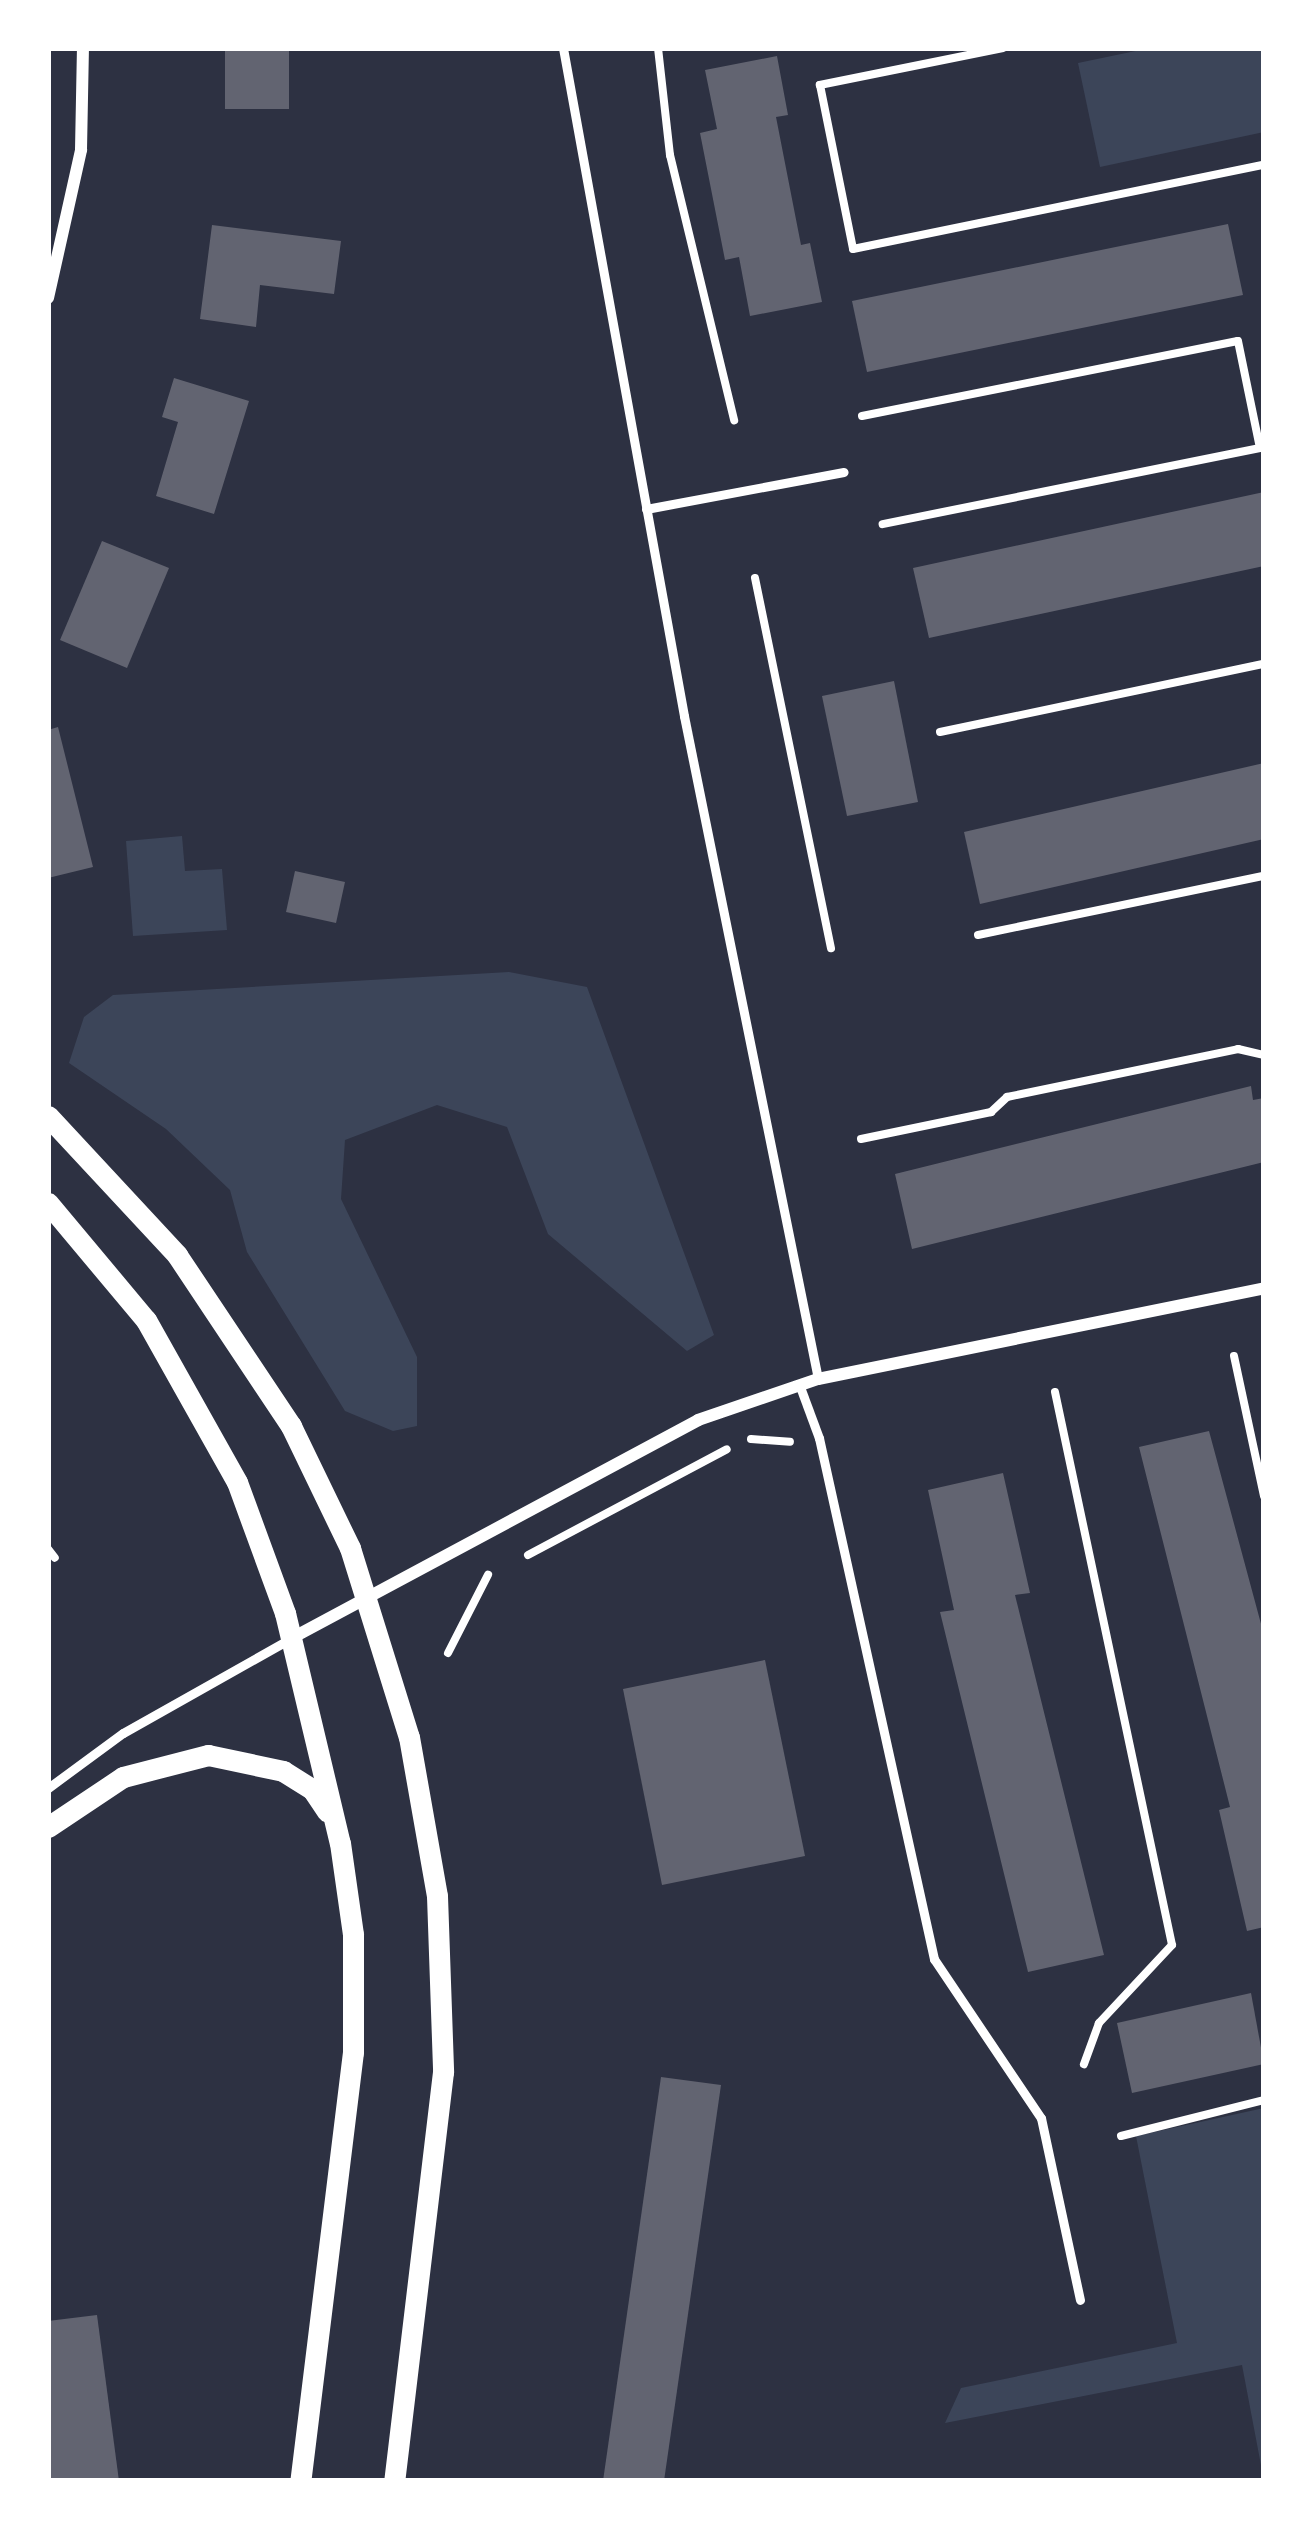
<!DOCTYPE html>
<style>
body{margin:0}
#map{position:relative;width:1312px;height:2529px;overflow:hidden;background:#2d3142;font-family:"Public Sans",sans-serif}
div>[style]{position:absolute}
.green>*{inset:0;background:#3c4559}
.building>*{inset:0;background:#626471}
.path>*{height:8px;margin:-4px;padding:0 4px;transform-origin:4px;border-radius:4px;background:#fff}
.service>*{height:9px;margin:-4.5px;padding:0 4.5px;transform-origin:4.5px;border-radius:4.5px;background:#fff}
.minor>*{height:12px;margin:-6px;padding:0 6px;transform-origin:6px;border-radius:6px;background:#fff}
.tertiary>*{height:21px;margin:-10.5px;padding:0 10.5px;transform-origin:10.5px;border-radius:10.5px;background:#fff}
span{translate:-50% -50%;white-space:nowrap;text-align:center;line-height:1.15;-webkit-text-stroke:10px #fff;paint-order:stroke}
.frame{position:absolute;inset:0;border:51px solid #fff;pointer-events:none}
</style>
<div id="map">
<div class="green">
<div style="clip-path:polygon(1150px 48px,1264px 48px,1264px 132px,1100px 167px,1078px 63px)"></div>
<div style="clip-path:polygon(182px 836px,185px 871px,222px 869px,227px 930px,133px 936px,126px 841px)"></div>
<div style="clip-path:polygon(509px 972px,587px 987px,714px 1335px,687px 1351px,548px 1234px,507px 1127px,437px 1105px,345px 1140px,341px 1199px,417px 1357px,417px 1426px,393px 1431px,345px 1411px,247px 1252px,230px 1190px,166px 1129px,69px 1063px,84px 1017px,113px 995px)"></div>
<div style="clip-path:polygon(1264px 2108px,1264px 2481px,1242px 2365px,945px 2423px,961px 2388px,1177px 2343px,1136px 2136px)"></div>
</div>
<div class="building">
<div style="clip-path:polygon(225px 48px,289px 48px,289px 109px,225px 109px)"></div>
<div style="clip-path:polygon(777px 56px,788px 115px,776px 117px,801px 245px,810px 243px,822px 302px,750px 316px,739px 257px,725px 260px,700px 133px,717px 129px,705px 70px)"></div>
<div style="clip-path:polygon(1228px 224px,1243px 295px,867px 372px,852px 301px)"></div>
<div style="clip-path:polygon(212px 225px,341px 241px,334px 294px,260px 285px,256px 327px,200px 319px)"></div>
<div style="clip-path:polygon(174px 378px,249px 401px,214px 514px,156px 496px,178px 422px,162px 417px)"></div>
<div style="clip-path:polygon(1264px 492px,1264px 566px,929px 638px,913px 568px)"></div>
<div style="clip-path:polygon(102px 541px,169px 568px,127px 668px,60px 640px)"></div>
<div style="clip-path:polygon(894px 681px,918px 802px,847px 816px,822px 696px)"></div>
<div style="clip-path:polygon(58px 727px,93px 867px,48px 878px,48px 730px)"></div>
<div style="clip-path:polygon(1264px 763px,1264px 839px,980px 904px,964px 832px)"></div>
<div style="clip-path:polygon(295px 871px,345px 882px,336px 923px,286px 912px)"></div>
<div style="clip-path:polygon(1251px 1086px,1253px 1100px,1264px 1098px,1264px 1162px,912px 1249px,895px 1174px)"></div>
<div style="clip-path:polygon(1209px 1431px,1264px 1635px,1264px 1927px,1247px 1931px,1219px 1810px,1230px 1807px,1139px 1447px)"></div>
<div style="clip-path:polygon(1003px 1473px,1030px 1593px,1015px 1595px,1104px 1955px,1028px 1972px,940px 1612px,954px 1610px,928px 1490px)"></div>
<div style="clip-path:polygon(765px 1660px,805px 1856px,662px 1885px,623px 1689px)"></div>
<div style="clip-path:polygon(1251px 1993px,1264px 2064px,1132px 2093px,1117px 2023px)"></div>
<div style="clip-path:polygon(661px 2077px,721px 2085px,664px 2481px,603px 2481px)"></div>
<div style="clip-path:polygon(97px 2315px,119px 2481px,48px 2481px,48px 2321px)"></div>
</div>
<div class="path">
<div style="left:658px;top:48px;width:108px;rotate:83.6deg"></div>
<div style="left:670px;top:155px;width:273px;rotate:76.4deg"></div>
<div style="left:1003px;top:48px;width:187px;rotate:168.6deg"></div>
<div style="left:820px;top:85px;width:167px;rotate:78.6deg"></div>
<div style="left:853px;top:249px;width:419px;rotate:-11.6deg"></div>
<div style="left:862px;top:416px;width:383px;rotate:-11.3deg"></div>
<div style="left:1238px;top:341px;width:109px;rotate:78.4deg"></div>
<div style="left:1260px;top:448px;width:385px;rotate:168.6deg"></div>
<div style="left:755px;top:578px;width:378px;rotate:78.4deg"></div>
<div style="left:940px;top:732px;width:331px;rotate:-11.9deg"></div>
<div style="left:978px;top:935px;width:292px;rotate:-11.7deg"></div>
<div style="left:861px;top:1139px;width:133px;rotate:-11.7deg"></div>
<div style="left:991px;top:1112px;width:22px;rotate:-43deg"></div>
<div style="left:1007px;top:1097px;width:236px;rotate:-11.7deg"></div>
<div style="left:1238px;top:1049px;width:27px;rotate:13deg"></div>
<div style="left:1234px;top:1356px;width:143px;rotate:77.9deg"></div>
<div style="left:1055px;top:1392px;width:565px;rotate:78.05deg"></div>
<div style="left:1172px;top:1945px;width:107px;rotate:133.1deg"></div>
<div style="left:1099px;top:2023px;width:44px;rotate:110.1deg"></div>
<div style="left:751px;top:1439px;width:39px;rotate:4deg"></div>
<div style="left:48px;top:1549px;width:11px;rotate:52deg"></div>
<div style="left:528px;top:1555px;width:225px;rotate:-28deg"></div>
<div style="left:448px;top:1653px;width:88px;rotate:-62.9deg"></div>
<div style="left:1121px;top:2136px;width:147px;rotate:-14.1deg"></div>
</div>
<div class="service">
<div style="left:563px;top:48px;width:679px;rotate:79.73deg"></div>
<div style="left:684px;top:716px;width:676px;rotate:78.57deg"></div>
<div style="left:646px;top:509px;width:201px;rotate:-10.6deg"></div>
<div style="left:799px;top:1384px;width:58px;rotate:69.7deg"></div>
<div style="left:819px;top:1438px;width:534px;rotate:77.55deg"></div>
<div style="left:934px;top:1959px;width:192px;rotate:56.1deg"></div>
<div style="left:1041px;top:2118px;width:186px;rotate:77.9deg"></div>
<div style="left:48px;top:1788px;width:93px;rotate:-36.3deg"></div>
<div style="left:123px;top:1733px;width:189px;rotate:-29.4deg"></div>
</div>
<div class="minor">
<div style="left:48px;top:298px;width:152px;rotate:-77.4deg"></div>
<div style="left:81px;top:150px;width:102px;rotate:-88.9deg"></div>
<div style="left:292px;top:1638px;width:461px;rotate:-28.2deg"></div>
<div style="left:698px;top:1420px;width:127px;rotate:-18.9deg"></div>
<div style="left:818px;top:1379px;width:455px;rotate:-11.5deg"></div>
</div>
<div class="tertiary">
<div style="left:48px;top:1116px;width:190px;rotate:47.1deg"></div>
<div style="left:177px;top:1255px;width:206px;rotate:56.3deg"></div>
<div style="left:291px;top:1426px;width:136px;rotate:64.2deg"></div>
<div style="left:350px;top:1548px;width:198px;rotate:72.7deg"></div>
<div style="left:409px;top:1737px;width:161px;rotate:80deg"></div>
<div style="left:437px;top:1896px;width:176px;rotate:88deg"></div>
<div style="left:443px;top:2072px;width:412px;rotate:96.8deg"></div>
<div style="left:48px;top:1203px;width:153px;rotate:50.1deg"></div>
<div style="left:146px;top:1320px;width:186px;rotate:60.7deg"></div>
<div style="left:237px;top:1482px;width:140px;rotate:69.9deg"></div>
<div style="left:285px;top:1613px;width:236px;rotate:76.6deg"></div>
<div style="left:340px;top:1843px;width:92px;rotate:81.9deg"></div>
<div style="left:353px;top:1934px;width:118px;rotate:90deg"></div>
<div style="left:353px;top:2052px;width:432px;rotate:97deg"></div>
<div style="left:48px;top:1827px;width:90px;rotate:-33.7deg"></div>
<div style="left:123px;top:1777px;width:88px;rotate:-14.5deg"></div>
<div style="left:208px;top:1755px;width:77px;rotate:12deg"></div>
<div style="left:283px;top:1771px;width:34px;rotate:32deg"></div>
<div style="left:312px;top:1789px;width:27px;rotate:56deg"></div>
</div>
<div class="frame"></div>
</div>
